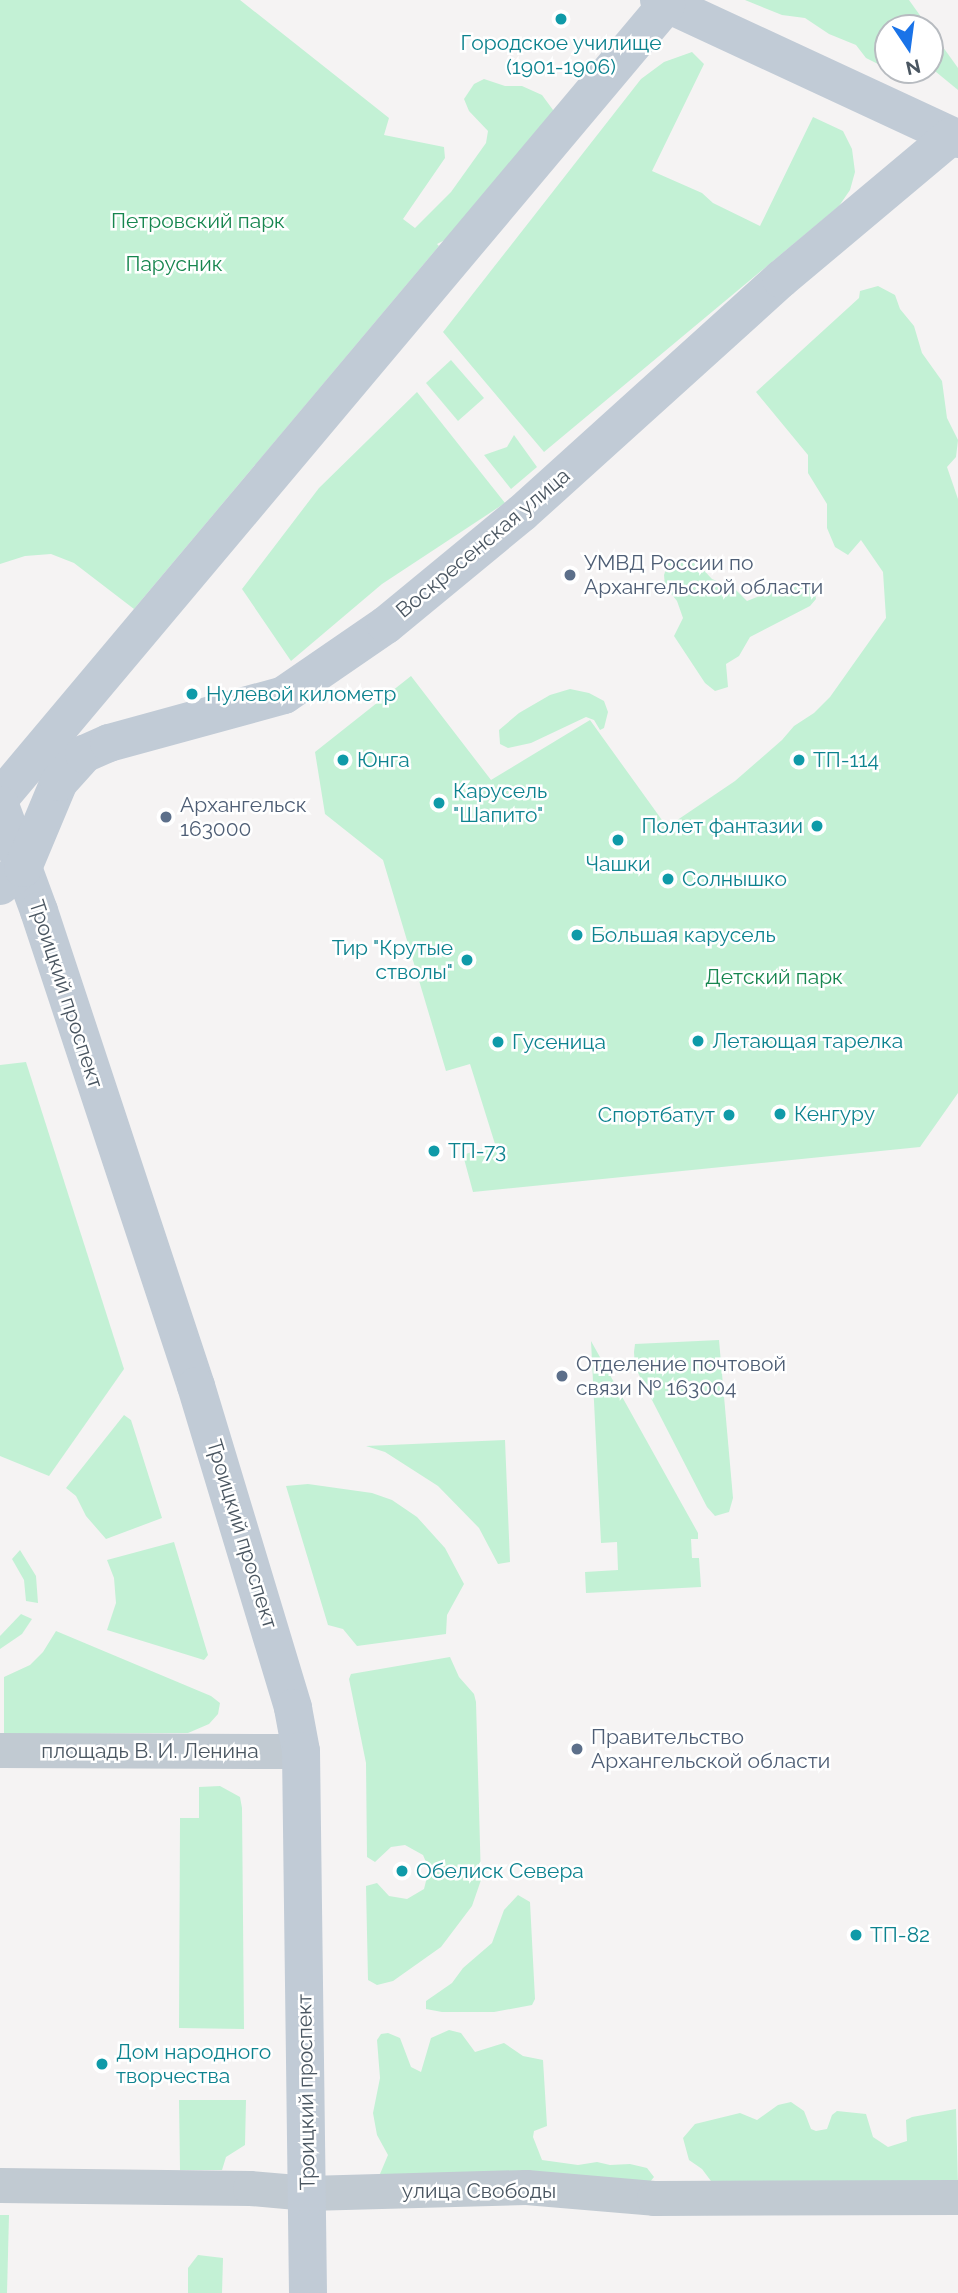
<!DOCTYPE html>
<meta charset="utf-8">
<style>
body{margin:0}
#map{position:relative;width:958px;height:2293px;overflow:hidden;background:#f5f3f3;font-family:Raleway,sans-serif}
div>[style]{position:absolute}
.green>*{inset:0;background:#c3f1d5}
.street>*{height:35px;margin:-17.5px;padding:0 17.5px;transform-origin:17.5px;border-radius:17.5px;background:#c1cad2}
.secondary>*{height:38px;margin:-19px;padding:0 19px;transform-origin:19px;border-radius:19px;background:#c1cbd6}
.dots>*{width:19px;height:19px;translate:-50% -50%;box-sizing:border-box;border:4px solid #fff;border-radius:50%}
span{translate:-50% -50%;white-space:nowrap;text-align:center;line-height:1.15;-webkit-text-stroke:5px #fff;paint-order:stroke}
.culture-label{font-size:21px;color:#0d838f}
.left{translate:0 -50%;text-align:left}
.right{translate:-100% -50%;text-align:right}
.park-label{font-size:21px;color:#17864f}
.street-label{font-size:21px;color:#4a5661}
.service-label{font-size:21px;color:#4e5e75}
.north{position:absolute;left:874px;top:14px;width:70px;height:70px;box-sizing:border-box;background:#fff;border:2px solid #b7bbc0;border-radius:50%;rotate:167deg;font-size:19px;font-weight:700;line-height:28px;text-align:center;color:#4a5661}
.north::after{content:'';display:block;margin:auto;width:24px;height:32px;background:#1a73e8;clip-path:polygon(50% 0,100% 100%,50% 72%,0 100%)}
</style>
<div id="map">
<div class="green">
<div style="clip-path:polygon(0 0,240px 0,389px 118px,384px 135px,444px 147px,445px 158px,403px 219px,415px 228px,451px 192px,486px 143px,488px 131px,469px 111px,464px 99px,474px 84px,484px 79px,505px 86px,522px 86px,542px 95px,556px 114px,449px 238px,437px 244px,439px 246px,134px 609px,74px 563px,51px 554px,25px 556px,0 564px)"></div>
<div style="clip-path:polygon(745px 0,909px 0,929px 28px,888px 28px,888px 66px,880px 65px,866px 58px,856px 45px,829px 34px,805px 18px,782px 15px)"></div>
<div style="clip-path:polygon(930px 29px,958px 68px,958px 90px,930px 67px)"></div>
<div style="clip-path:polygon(692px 52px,704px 64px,652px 171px,702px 193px,713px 203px,760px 226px,813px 117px,843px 131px,852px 149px,855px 172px,850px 190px,839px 206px,544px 452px,443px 332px,641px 79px,664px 62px)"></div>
<div style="clip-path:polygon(878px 286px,895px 295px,900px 309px,914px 326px,922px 353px,942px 381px,947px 418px,958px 440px,956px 457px,947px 467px,958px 499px,958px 1093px,920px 1147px,473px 1192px,463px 1155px,495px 1144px,470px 1064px,446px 1071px,383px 860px,325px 814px,315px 752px,411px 676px,491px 780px,590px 720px,667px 827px,735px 781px,782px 740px,794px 726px,814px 713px,830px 697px,886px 618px,883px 572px,861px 540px,848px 555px,835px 547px,827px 528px,827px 504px,808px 473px,808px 455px,756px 392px,859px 298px,860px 291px)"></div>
<div style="clip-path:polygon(451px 360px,484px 398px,458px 421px,426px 383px)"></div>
<div style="clip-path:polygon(417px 392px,505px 503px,382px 584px,291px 661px,242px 589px,319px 488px)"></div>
<div style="clip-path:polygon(514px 435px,537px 467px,511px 489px,484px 455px,507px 447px)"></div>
<div style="clip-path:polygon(684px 559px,697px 563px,712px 579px,734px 588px,747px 601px,795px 582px,814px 587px,816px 599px,810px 606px,750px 637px,739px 656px,726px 664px,728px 687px,715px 691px,705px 683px,674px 636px,683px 618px,677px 601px,665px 586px,664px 575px,668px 563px)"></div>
<div style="clip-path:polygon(570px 689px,589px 693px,604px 701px,608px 712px,604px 728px,600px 730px,594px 720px,586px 717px,531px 743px,508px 748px,500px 744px,499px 730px,519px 713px,550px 695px)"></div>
<div style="clip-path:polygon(26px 1062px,124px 1369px,49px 1476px,0 1456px,0 1065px)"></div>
<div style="clip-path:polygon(719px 1340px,733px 1498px,729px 1512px,715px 1516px,707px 1507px,635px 1367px,634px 1352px,635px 1344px)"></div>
<div style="clip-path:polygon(591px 1341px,698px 1533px,698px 1539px,691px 1539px,692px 1558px,699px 1558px,701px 1587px,586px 1593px,585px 1572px,618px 1570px,617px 1542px,601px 1543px)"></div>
<div style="clip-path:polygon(124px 1415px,131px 1420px,162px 1518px,106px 1539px,86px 1516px,76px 1496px,66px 1488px)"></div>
<div style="clip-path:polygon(505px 1440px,510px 1562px,498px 1564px,479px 1528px,438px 1486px,385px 1452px,366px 1446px)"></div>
<div style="clip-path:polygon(308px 1484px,372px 1493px,392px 1500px,417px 1517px,445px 1548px,464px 1584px,447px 1615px,446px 1634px,357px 1646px,343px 1629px,328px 1625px,286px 1486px)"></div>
<div style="clip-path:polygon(174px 1542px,208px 1655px,204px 1660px,107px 1630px,116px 1603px,114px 1578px,107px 1560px)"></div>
<div style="clip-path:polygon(20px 1550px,36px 1576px,38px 1603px,26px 1601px,24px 1580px,12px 1559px)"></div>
<div style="clip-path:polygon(21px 1614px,32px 1619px,22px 1634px,0 1649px,0 1636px)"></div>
<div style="clip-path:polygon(56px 1631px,211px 1696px,220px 1703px,218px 1714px,209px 1724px,188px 1733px,4px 1734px,4px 1677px,30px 1665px,43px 1652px)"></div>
<div style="clip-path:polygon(450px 1657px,459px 1677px,474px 1694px,476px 1702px,481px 1880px,472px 1906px,441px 1947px,393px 1981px,377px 1985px,368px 1980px,366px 1886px,377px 1883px,389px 1896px,407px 1899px,424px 1889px,429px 1869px,423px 1855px,405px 1845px,391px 1847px,375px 1862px,367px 1857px,366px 1763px,349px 1679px,351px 1674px)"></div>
<div style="clip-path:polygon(220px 1786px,240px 1797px,242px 1808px,244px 2029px,179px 2028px,180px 1818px,199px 1818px,199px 1787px)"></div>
<div style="clip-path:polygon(518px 1895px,530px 1902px,535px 1999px,532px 2005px,494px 2012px,442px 2012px,426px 2009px,426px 2001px,452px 1983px,463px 1968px,492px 1943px,504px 1910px)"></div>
<div style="clip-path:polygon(449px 2030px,461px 2033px,475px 2052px,504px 2043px,523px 2056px,543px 2060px,547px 2126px,534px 2131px,533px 2137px,542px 2160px,578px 2165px,597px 2162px,610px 2165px,630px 2164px,647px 2168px,654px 2177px,650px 2182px,380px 2174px,388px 2155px,377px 2135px,373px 2113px,380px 2078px,377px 2040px,381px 2034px,388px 2033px,400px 2038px,411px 2067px,421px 2072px,431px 2038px)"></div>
<div style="clip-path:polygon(179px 2100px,246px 2100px,245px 2145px,226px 2157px,222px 2170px,180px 2170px)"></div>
<div style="clip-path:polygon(791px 2102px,804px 2111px,811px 2129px,816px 2131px,827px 2129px,832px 2115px,837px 2111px,866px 2114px,873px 2137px,888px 2147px,907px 2141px,906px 2120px,912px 2117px,956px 2109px,958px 2186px,711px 2181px,702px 2169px,689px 2160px,683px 2138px,695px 2124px,740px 2113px,757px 2120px,778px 2105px)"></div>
<div style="clip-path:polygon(0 2215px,9px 2215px,7px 2293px,0 2293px)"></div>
<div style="clip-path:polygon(198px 2255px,223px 2258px,222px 2293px,188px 2293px,188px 2268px)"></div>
</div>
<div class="street">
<div style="left:0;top:1750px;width:301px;rotate:0.2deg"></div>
<div style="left:0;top:2185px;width:250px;rotate:0.7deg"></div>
<div style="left:250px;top:2188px;width:58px;rotate:4.9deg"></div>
<div style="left:308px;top:2193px;width:218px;rotate:-1.6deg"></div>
<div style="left:526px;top:2187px;width:128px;rotate:4.9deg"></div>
<div style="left:654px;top:2198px;width:304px;rotate:-0.2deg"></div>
</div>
<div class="secondary">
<div style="left:659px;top:0;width:330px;rotate:24.9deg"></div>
<div style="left:0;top:798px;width:1036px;rotate:-49.97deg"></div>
<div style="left:0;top:805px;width:113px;rotate:69.8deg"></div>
<div style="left:39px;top:911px;width:500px;rotate:71.71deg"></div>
<div style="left:196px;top:1386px;width:336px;rotate:73.2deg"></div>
<div style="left:293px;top:1708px;width:44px;rotate:79.5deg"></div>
<div style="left:301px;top:1751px;width:542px;rotate:89.26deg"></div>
<div style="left:0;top:886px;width:29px;rotate:-38deg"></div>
<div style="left:23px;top:868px;width:93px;rotate:-67.3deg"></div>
<div style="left:59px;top:782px;width:38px;rotate:-48deg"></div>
<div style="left:84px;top:754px;width:27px;rotate:-24deg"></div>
<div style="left:109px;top:743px;width:181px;rotate:-15.3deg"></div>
<div style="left:284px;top:695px;width:124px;rotate:-34.5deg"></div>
<div style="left:386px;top:625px;width:176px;rotate:-39.5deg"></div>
<div style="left:522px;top:513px;width:349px;rotate:-42.1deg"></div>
<div style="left:781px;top:279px;width:221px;rotate:-40deg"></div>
</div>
<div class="dots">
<div style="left:561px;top:19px;background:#0f9aa8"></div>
<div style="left:570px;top:575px;background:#5c6f8a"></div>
<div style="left:192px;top:694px;background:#0f9aa8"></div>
<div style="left:343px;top:760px;background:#0f9aa8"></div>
<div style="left:799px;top:760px;background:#0f9aa8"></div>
<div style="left:439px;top:803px;background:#0f9aa8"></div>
<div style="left:166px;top:817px;background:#5c6f8a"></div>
<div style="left:817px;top:826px;background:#0f9aa8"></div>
<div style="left:618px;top:840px;background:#0f9aa8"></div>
<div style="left:668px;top:879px;background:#0f9aa8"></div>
<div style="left:577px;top:935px;background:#0f9aa8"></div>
<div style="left:467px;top:960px;background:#0f9aa8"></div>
<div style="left:698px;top:1041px;background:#0f9aa8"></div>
<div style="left:498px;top:1042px;background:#0f9aa8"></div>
<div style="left:780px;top:1114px;background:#0f9aa8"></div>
<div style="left:729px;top:1115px;background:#0f9aa8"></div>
<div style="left:434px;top:1151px;background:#0f9aa8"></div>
<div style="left:562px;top:1376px;background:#5c6f8a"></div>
<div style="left:577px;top:1749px;background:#5c6f8a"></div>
<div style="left:402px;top:1871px;background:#0f9aa8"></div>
<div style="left:856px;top:1935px;background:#0f9aa8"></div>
<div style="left:102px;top:2064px;background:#0f9aa8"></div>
</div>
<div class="culture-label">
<span style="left:561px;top:55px">Городское училище<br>(1901-1906)</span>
<span class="left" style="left:206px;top:694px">Нулевой километр</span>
<span class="left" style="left:357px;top:760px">Юнга</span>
<span class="left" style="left:813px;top:760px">ТП-114</span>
<span class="left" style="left:453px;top:803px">Карусель<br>"Шапито"</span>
<span class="right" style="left:803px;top:826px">Полет фантазии</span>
<span style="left:618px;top:864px">Чашки</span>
<span class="left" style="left:682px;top:879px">Солнышко</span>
<span class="left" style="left:591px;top:935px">Большая карусель</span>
<span class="right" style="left:453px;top:960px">Тир "Крутые<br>стволы"</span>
<span class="left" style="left:712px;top:1041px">Летающая тарелка</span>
<span class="left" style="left:512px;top:1042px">Гусеница</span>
<span class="left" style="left:794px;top:1114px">Кенгуру</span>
<span class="right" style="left:715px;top:1115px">Спортбатут</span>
<span class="left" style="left:448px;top:1151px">ТП-73</span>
<span class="left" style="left:416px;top:1871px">Обелиск Севера</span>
<span class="left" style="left:870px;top:1935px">ТП-82</span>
<span class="left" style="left:116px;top:2064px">Дом народного<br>творчества</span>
</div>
<div class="park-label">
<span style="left:198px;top:221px">Петровский парк</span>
<span style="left:174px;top:264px">Парусник</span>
<span style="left:774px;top:977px">Детский парк</span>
</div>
<div class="street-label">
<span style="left:483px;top:543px;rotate:-40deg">Воскресенская улица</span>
<span style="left:66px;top:994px;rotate:72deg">Троицкий проспект</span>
<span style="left:242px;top:1534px;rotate:73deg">Троицкий проспект</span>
<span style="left:150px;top:1751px">площадь В. И. Ленина</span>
<span style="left:306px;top:2092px;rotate:-91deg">Троицкий проспект</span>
<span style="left:479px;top:2191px">улица Свободы</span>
</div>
<div class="service-label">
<span class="left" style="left:584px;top:575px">УМВД России по<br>Архангельской области</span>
<span class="left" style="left:180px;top:817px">Архангельск<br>163000</span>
<span class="left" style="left:576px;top:1376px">Отделение почтовой<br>связи № 163004</span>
<span class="left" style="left:591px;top:1749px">Правительство<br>Архангельской области</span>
</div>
<div class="north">N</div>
</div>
